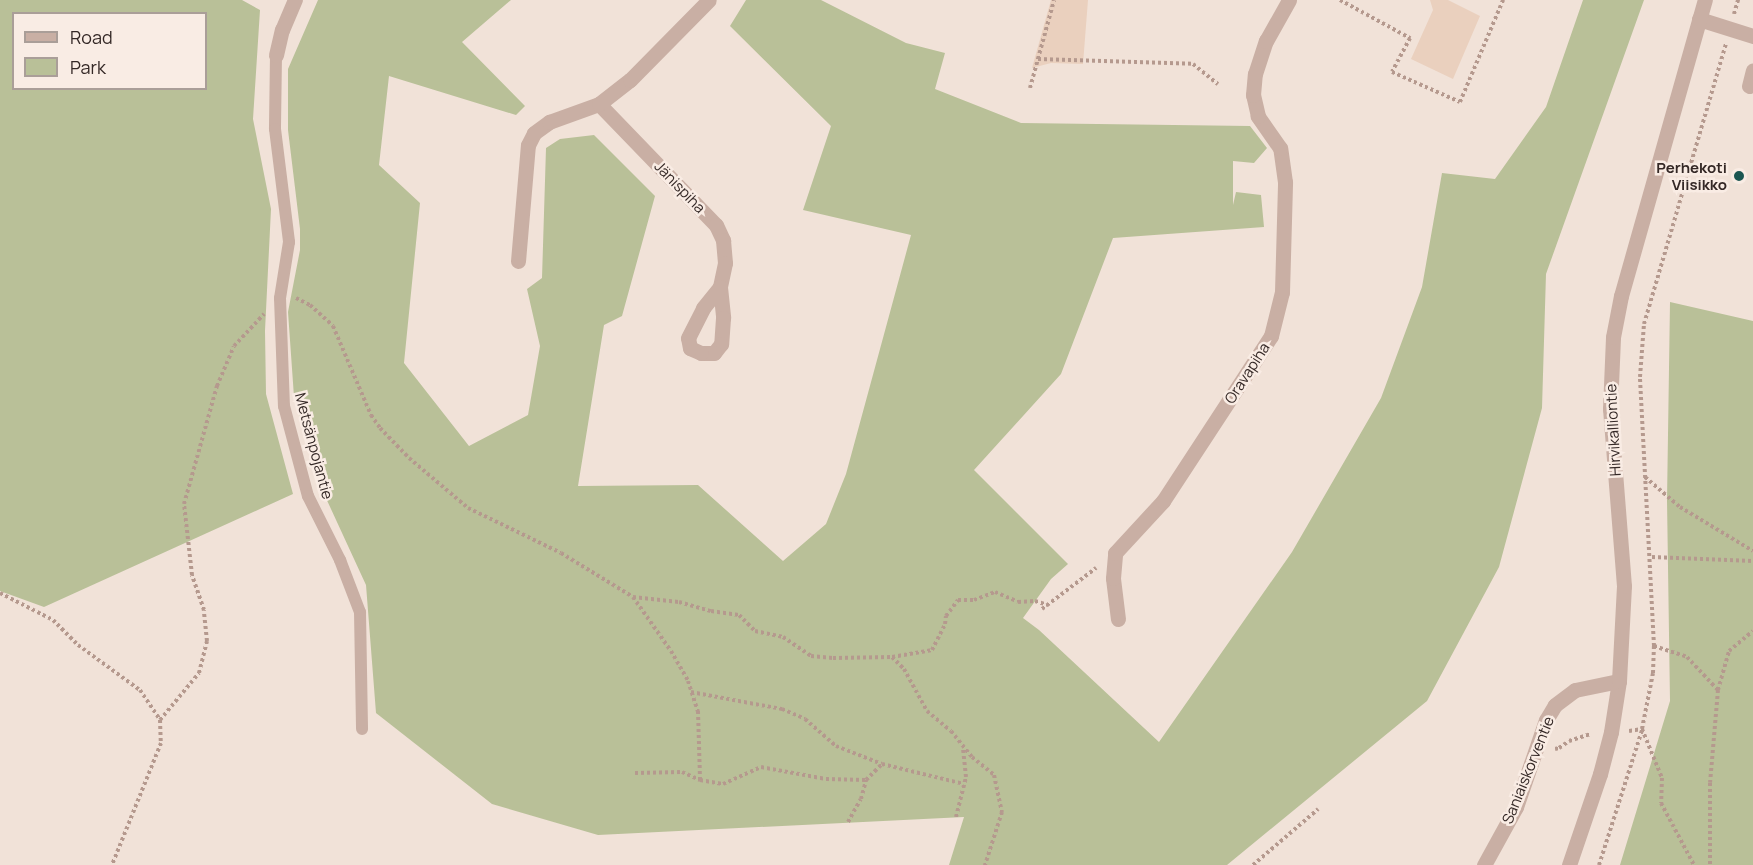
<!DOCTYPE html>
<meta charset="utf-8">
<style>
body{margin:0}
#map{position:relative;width:1753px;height:865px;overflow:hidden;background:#f1e2d8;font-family:Manrope,sans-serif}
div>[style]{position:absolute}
.green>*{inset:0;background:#b9c098}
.plaza>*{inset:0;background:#ead0be}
.path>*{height:4px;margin-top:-2px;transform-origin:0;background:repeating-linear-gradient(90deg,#b5998e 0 3px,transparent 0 6px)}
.service>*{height:12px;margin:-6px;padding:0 6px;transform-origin:6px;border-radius:6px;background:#c9afa4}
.minor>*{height:15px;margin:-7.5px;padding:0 7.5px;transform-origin:7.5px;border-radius:7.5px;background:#c9afa4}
.tertiary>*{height:15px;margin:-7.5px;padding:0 7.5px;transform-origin:7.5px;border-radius:7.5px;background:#c9afa4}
.dots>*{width:16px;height:16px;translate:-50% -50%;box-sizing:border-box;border:3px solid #f9ece4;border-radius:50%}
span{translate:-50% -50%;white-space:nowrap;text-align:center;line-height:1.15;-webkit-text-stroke:5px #f9ece4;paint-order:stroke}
.poi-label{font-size:15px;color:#342826;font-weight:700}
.right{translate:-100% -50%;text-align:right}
.street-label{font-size:15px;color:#342826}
.legend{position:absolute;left:12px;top:12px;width:195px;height:78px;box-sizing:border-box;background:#f9ece4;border:2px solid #aa9e98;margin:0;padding:8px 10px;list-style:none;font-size:18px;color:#342826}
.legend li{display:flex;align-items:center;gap:12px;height:30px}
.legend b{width:30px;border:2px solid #aa9e98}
</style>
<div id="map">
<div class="green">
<div style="clip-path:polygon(evenodd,0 0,242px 0,260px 10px,253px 119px,271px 209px,265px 331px,266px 394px,293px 494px,44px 607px,0 591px,0 0,14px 14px,206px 14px,206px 88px,14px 88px,14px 14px)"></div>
<div style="clip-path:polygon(318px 0,511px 0,462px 42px,525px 106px,516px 115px,389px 76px,379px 165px,420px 203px,404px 363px,469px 446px,528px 415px,540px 346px,527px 289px,542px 278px,546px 148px,560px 139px,594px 135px,655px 196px,622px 316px,604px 325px,578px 486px,698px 485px,783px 561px,826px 524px,846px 474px,911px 235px,803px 210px,831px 126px,730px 26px,746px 0,821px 0,906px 43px,945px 53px,935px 89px,1021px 123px,1250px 126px,1267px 148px,1254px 163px,1233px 161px,1233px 205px,1236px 192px,1261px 195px,1264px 227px,1113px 238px,1061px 374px,974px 470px,1068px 564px,1051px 579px,1023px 618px,1039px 630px,1159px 742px,1292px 552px,1381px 398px,1422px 287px,1442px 173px,1495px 179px,1546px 107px,1583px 0,1644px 0,1546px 274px,1542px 408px,1499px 567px,1427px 701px,1227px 865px,949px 865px,964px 817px,598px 835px,492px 804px,376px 713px,366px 585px,319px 483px,294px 397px,288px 312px,300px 250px,300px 229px,288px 130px,288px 69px)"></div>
<div style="clip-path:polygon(1670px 302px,1753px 321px,1753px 865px,1620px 865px,1670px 701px,1667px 500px)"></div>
</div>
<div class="plaza">
<div style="clip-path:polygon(1051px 0,1088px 0,1083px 64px,1051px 63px,1032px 68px)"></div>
<div style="clip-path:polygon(1430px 0,1448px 0,1480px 16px,1453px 79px,1411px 59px,1433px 10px)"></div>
</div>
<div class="path">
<div style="left:1340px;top:0;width:80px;rotate:28.5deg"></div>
<div style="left:1410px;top:38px;width:38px;rotate:118deg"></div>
<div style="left:1392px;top:72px;width:74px;rotate:23.8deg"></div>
<div style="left:1460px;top:102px;width:111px;rotate:-67.1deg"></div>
<div style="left:1734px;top:14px;width:15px;rotate:-74deg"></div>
<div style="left:1038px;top:59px;width:155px;rotate:1.8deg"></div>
<div style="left:1193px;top:64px;width:32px;rotate:39deg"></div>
<div style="left:1030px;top:88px;width:91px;rotate:-74.7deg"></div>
<div style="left:296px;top:298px;width:16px;rotate:27deg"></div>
<div style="left:310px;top:305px;width:31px;rotate:42deg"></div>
<div style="left:333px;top:326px;width:97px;rotate:66.9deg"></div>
<div style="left:371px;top:415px;width:16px;rotate:55deg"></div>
<div style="left:380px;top:428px;width:42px;rotate:46deg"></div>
<div style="left:409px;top:458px;width:77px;rotate:40.3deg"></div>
<div style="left:468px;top:508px;width:103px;rotate:25.8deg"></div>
<div style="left:561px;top:553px;width:84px;rotate:31.4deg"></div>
<div style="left:633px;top:597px;width:46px;rotate:6.2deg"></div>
<div style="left:679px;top:602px;width:33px;rotate:16deg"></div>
<div style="left:711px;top:611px;width:28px;rotate:8deg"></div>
<div style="left:739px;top:615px;width:23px;rotate:45deg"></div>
<div style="left:755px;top:631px;width:29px;rotate:12deg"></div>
<div style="left:783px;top:637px;width:34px;rotate:34deg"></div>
<div style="left:811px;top:656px;width:22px;rotate:5deg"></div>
<div style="left:833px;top:658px;width:59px;rotate:-1deg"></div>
<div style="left:892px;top:657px;width:41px;rotate:-9.9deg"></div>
<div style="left:932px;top:650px;width:29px;rotate:-63deg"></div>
<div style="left:945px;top:624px;width:8px;rotate:-83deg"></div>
<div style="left:946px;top:616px;width:20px;rotate:-53deg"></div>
<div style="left:958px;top:600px;width:16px"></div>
<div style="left:974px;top:600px;width:22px;rotate:-21deg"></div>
<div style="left:995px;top:592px;width:25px;rotate:23deg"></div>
<div style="left:1018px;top:602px;width:17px;rotate:-3deg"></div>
<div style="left:1035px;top:601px;width:14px;rotate:17deg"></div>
<div style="left:1645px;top:477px;width:46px;rotate:40.6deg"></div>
<div style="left:1680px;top:507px;width:85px;rotate:31.1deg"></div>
<div style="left:1652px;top:557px;width:101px;rotate:2.3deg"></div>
<div style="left:0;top:593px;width:59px;rotate:27deg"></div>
<div style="left:53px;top:620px;width:35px;rotate:45deg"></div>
<div style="left:78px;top:645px;width:77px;rotate:36deg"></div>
<div style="left:140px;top:690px;width:36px;rotate:56deg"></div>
<div style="left:160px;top:720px;width:23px;rotate:88deg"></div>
<div style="left:161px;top:743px;width:131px;rotate:111.9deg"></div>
<div style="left:633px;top:597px;width:66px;rotate:54.9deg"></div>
<div style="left:671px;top:651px;width:34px;rotate:60deg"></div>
<div style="left:688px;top:681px;width:32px;rotate:72deg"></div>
<div style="left:698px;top:711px;width:69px;rotate:88.3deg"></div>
<div style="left:1042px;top:609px;width:68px;rotate:-37.2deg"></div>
<div style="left:1654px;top:646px;width:35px;rotate:18deg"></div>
<div style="left:1687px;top:657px;width:45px;rotate:46.8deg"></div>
<div style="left:1718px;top:690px;width:93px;rotate:94.9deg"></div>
<div style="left:1710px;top:783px;width:82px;rotate:90deg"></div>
<div style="left:892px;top:657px;width:17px;rotate:45deg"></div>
<div style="left:904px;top:669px;width:48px;rotate:61.3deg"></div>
<div style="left:927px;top:711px;width:31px;rotate:40deg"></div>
<div style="left:951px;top:731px;width:33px;rotate:51deg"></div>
<div style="left:972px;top:757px;width:28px;rotate:39deg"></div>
<div style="left:994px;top:775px;width:38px;rotate:78deg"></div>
<div style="left:1002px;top:812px;width:56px;rotate:107.8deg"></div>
<div style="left:1718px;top:690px;width:41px;rotate:-74.2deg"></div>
<div style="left:1729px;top:651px;width:31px;rotate:-40deg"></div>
<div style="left:691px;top:692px;width:93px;rotate:10.6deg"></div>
<div style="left:782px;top:709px;width:25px;rotate:23deg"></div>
<div style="left:805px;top:719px;width:41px;rotate:41.1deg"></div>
<div style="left:836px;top:746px;width:49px;rotate:21.4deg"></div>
<div style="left:160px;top:720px;width:61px;rotate:-50.3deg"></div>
<div style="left:199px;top:673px;width:33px;rotate:-76deg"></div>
<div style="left:207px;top:641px;width:31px;rotate:-96deg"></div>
<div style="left:204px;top:610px;width:37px;rotate:-109deg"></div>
<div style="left:192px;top:575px;width:71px;rotate:-96.4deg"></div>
<div style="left:184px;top:504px;width:123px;rotate:-74.4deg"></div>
<div style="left:217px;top:386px;width:43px;rotate:-67deg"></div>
<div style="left:234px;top:346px;width:44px;rotate:-46.8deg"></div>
<div style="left:1642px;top:729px;width:53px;rotate:67.8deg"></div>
<div style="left:1662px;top:778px;width:25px;rotate:92deg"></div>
<div style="left:1661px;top:803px;width:70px;rotate:62deg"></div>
<div style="left:1629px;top:731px;width:13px;rotate:-9deg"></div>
<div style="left:1642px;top:729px;width:57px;rotate:-78.9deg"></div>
<div style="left:1653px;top:673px;width:27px;rotate:-88deg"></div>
<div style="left:1654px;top:646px;width:269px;rotate:-93deg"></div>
<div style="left:1640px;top:377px;width:53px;rotate:-85.7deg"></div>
<div style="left:1644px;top:324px;width:292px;rotate:-73.7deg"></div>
<div style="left:1555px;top:749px;width:4px;rotate:-14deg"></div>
<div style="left:1559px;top:748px;width:12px;rotate:-35deg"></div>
<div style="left:1569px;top:741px;width:23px;rotate:-18deg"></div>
<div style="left:635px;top:773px;width:47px;rotate:-1.2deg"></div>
<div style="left:682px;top:772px;width:20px;rotate:24deg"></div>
<div style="left:700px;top:780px;width:23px;rotate:10deg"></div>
<div style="left:723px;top:784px;width:42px;rotate:-24.1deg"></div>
<div style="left:761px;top:767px;width:66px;rotate:10.5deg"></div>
<div style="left:826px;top:779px;width:40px;rotate:1.4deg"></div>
<div style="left:956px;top:817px;width:41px;rotate:-76deg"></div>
<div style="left:966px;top:777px;width:30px;rotate:-96deg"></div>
<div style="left:848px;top:822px;width:26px;rotate:-61deg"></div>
<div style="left:861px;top:799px;width:20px;rotate:-75deg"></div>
<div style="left:866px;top:780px;width:23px;rotate:-45deg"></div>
<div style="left:882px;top:764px;width:84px;rotate:13.7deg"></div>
<div style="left:1253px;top:865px;width:86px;rotate:-40.7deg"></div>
<div style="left:1599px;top:865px;width:142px;rotate:-72.3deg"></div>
</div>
<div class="service">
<div style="left:276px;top:55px;width:74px;rotate:90.8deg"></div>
<div style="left:275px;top:129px;width:114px;rotate:82.9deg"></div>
<div style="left:289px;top:242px;width:57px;rotate:99.1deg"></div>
<div style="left:280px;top:298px;width:108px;rotate:87.9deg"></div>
<div style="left:284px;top:406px;width:93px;rotate:75.1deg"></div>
<div style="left:308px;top:496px;width:72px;rotate:63.4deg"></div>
<div style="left:340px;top:560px;width:56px;rotate:69deg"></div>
<div style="left:360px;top:612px;width:117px;rotate:89deg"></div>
</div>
<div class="minor">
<div style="left:1699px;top:19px;width:57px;rotate:17.5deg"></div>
<div style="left:276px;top:55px;width:26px;rotate:-77deg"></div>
<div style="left:282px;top:30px;width:33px;rotate:-67deg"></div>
<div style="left:1749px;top:86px;width:16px;rotate:-76deg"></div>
<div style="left:599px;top:104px;width:168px;rotate:46deg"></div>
<div style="left:716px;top:225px;width:17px;rotate:65deg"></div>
<div style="left:723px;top:240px;width:23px;rotate:85deg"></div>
<div style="left:725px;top:263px;width:25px;rotate:102deg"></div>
<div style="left:720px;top:287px;width:31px;rotate:84deg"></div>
<div style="left:723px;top:318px;width:26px;rotate:94deg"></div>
<div style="left:721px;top:344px;width:11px;rotate:128deg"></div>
<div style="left:714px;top:353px;width:13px;rotate:180deg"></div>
<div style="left:701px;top:353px;width:12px;rotate:-156deg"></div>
<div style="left:690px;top:348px;width:10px;rotate:-101deg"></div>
<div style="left:688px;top:338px;width:34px;rotate:-63deg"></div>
<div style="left:703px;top:308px;width:27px;rotate:-51deg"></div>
<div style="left:518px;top:261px;width:116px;rotate:-85.1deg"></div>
<div style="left:528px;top:145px;width:13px;rotate:-63deg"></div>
<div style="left:534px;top:133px;width:19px;rotate:-36deg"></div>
<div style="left:549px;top:122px;width:53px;rotate:-19.8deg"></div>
<div style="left:599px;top:104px;width:39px;rotate:-38deg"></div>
<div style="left:630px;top:80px;width:112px;rotate:-45.4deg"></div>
<div style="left:1118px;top:619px;width:41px;rotate:-97deg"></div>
<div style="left:1113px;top:578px;width:25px;rotate:-85deg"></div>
<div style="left:1115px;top:553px;width:71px;rotate:-47.3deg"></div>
<div style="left:1163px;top:501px;width:197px;rotate:-56.8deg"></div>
<div style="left:1271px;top:336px;width:45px;rotate:-76deg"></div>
<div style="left:1282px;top:292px;width:110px;rotate:-88.4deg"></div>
<div style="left:1285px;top:182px;width:34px;rotate:-98deg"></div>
<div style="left:1280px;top:148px;width:39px;rotate:-125deg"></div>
<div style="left:1258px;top:116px;width:22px;rotate:-103deg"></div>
<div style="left:1253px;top:95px;width:21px;rotate:-85deg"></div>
<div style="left:1255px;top:74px;width:35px;rotate:-72deg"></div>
<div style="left:1266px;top:41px;width:47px;rotate:-60.7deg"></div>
<div style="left:1484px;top:865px;width:66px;rotate:-61.1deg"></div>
<div style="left:1516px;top:807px;width:92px;rotate:-71deg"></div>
<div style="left:1546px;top:720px;width:17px;rotate:-59deg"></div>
<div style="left:1555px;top:705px;width:25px;rotate:-37deg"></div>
<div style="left:1575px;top:690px;width:45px;rotate:-11.6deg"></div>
</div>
<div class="tertiary">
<div style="left:1569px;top:865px;width:96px;rotate:-71.2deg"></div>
<div style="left:1600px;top:774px;width:43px;rotate:-75.3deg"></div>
<div style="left:1611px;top:732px;width:52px;rotate:-81.1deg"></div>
<div style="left:1619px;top:681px;width:95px;rotate:-87deg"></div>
<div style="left:1624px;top:586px;width:178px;rotate:-94.5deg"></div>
<div style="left:1610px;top:409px;width:72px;rotate:-87.6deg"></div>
<div style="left:1613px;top:337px;width:42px;rotate:-79deg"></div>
<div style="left:1621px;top:296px;width:308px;rotate:-74.2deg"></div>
</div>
<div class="dots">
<div style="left:1739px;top:176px;background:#1b5651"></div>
</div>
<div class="poi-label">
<span class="right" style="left:1727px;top:176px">Perhekoti<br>Viisikko</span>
</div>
<div class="street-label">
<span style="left:680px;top:187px;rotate:46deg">Jänispiha</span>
<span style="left:1247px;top:373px;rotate:-57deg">Oravapiha</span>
<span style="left:1613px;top:430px;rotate:-93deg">Hirvikalliontie</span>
<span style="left:314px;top:446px;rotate:75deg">Metsänpojantie</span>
<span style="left:1528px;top:770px;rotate:-68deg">Saniaiskorventie</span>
</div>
<ul class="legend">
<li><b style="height:8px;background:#c9afa4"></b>Road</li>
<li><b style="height:16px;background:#b9c098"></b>Park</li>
</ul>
</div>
